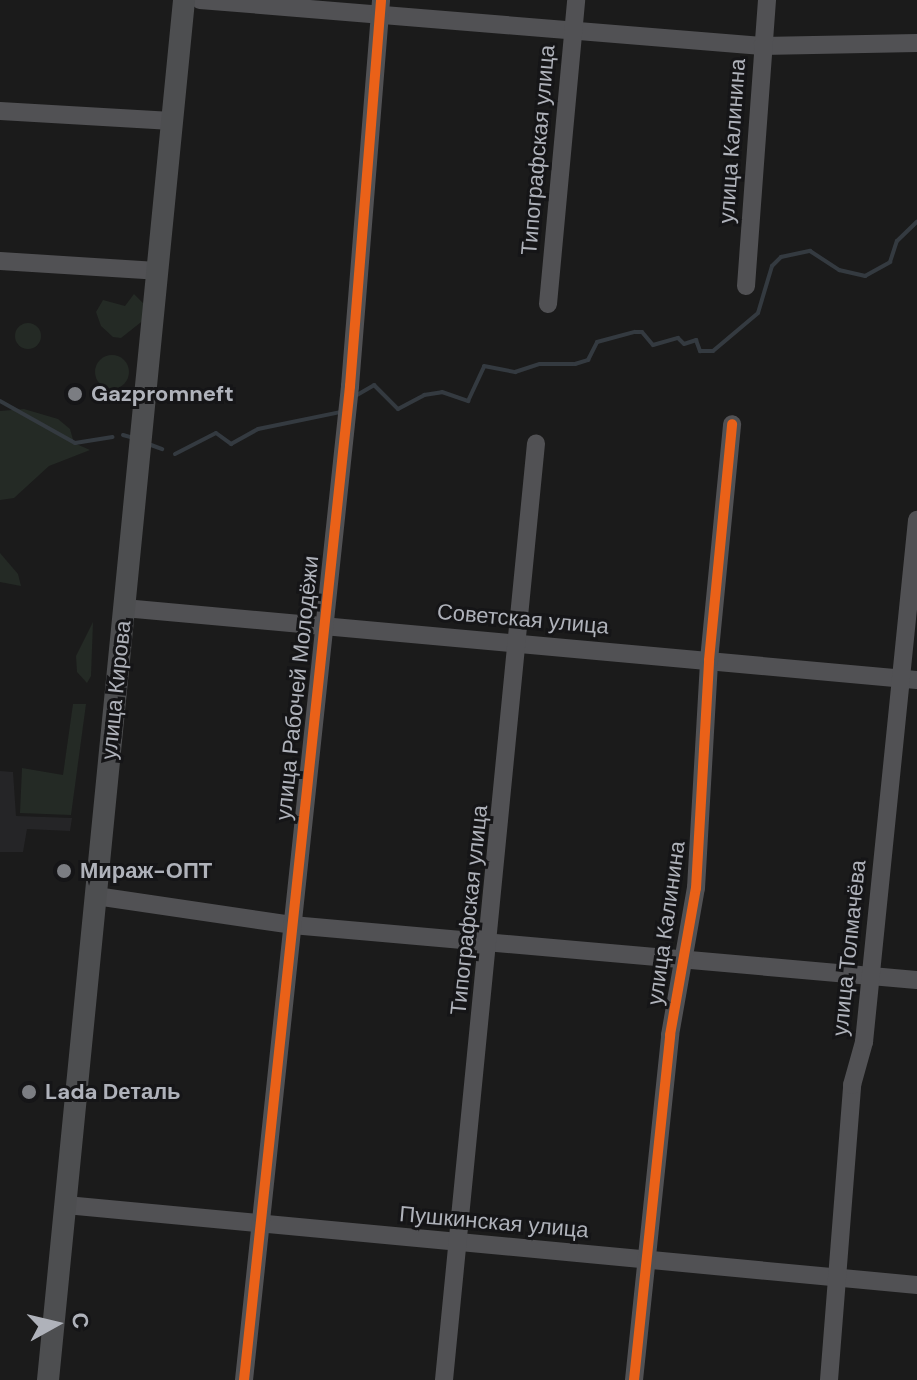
<!DOCTYPE html>
<meta charset="utf-8">
<style>
body{margin:0}
#map{position:relative;width:917px;height:1380px;overflow:hidden;background:#1b1b1b;font-family:"DM Sans",sans-serif}
div>[style]{position:absolute}
.built>*{inset:0;background:#252527}
.green>*{inset:0;background:#242a25}
.round{border-radius:50%}
.stream>*{height:4px;margin:-2px;padding:0 2px;transform-origin:2px;border-radius:2px;background:#343a40}
.minor>*{height:18px;margin:-9px;padding:0 9px;transform-origin:9px;border-radius:9px;background:#515154}
.major>*{height:22px;margin:-11px;padding:0 11px;transform-origin:11px;border-radius:11px;background:#4d4e50}
.cycleway>*{height:10px;margin:-5px;padding:0 5px;transform-origin:5px;border-radius:5px;background:#ea6118}
.dots>*{width:22px;height:22px;translate:-50% -50%;box-sizing:border-box;border:4px solid #151517;border-radius:50%}
span{translate:-50% -50%;white-space:nowrap;text-align:center;line-height:1.15;-webkit-text-stroke:6px #151517;paint-order:stroke}
.street-label{font-size:22px;color:#afb2ba}
.poi-label{font-size:22px;color:#afb2ba;font-weight:700}
.left{translate:0 -50%;text-align:left}
.north{position:absolute;left:16px;top:1284px;width:80px;height:80px;-webkit-text-stroke:6px #151517;paint-order:stroke;rotate:82deg;font-size:22px;font-weight:700;line-height:32px;text-align:center;color:#afb2ba}
.north::after{content:'';display:block;margin:auto;width:28px;height:36px;background:#afb2ba;clip-path:polygon(50% 0,100% 100%,50% 72%,0 100%)}
</style>
<div id="map">
<div class="built">
<div style="clip-path:polygon(0 771px,13px 772px,16px 816px,72px 818px,70px 831px,27px 829px,23px 852px,0 852px)"></div>
</div>
<div class="green">
<div style="clip-path:polygon(134px 294px,144px 304px,145px 319px,121px 338px,113px 337px,101px 326px,96px 312px,103px 300px,125px 306px)"></div>
<div class="round" style="left:15px;top:323px;width:26px;height:26px"></div>
<div class="round" style="left:95px;top:355px;width:34px;height:34px"></div>
<div style="clip-path:polygon(24px 409px,58px 419px,70px 429px,74px 443px,90px 450px,49px 466px,14px 498px,0 500px,0 411px)"></div>
<div style="clip-path:polygon(0 553px,18px 574px,21px 586px,0 582px)"></div>
<div style="clip-path:polygon(93px 622px,91px 676px,87px 683px,77px 672px,76px 656px)"></div>
<div style="clip-path:polygon(73px 704px,86px 704px,71px 815px,20px 813px,22px 768px,63px 775px)"></div>
</div>
<div class="stream">
<div style="left:357px;top:395px;width:20px;rotate:-30deg"></div>
<div style="left:374px;top:385px;width:34px;rotate:45deg"></div>
<div style="left:398px;top:409px;width:30px;rotate:-28deg"></div>
<div style="left:424px;top:395px;width:18px;rotate:-9deg"></div>
<div style="left:442px;top:392px;width:28px;rotate:19deg"></div>
<div style="left:468px;top:401px;width:38px;rotate:-65deg"></div>
<div style="left:484px;top:366px;width:32px;rotate:11deg"></div>
<div style="left:515px;top:372px;width:26px;rotate:-18deg"></div>
<div style="left:540px;top:364px;width:35px"></div>
<div style="left:575px;top:364px;width:14px;rotate:-17deg"></div>
<div style="left:588px;top:360px;width:20px;rotate:-63deg"></div>
<div style="left:597px;top:342px;width:39px;rotate:-15deg"></div>
<div style="left:635px;top:332px;width:7px"></div>
<div style="left:642px;top:332px;width:17px;rotate:50deg"></div>
<div style="left:653px;top:345px;width:26px;rotate:-16deg"></div>
<div style="left:678px;top:338px;width:8px;rotate:45deg"></div>
<div style="left:684px;top:344px;width:13px;rotate:-18deg"></div>
<div style="left:696px;top:340px;width:12px;rotate:70deg"></div>
<div style="left:700px;top:351px;width:13px"></div>
<div style="left:713px;top:351px;width:59px;rotate:-40.2deg"></div>
<div style="left:758px;top:313px;width:49px;rotate:-73.4deg"></div>
<div style="left:772px;top:266px;width:13px;rotate:-45deg"></div>
<div style="left:781px;top:257px;width:30px;rotate:-12deg"></div>
<div style="left:810px;top:251px;width:35px;rotate:33deg"></div>
<div style="left:839px;top:270px;width:27px;rotate:13deg"></div>
<div style="left:865px;top:276px;width:29px;rotate:-29deg"></div>
<div style="left:890px;top:262px;width:22px;rotate:-72deg"></div>
<div style="left:897px;top:241px;width:28px;rotate:-44deg"></div>
<div style="left:0;top:401px;width:86px;rotate:29.2deg"></div>
<div style="left:75px;top:443px;width:38px;rotate:-9deg"></div>
<div style="left:123px;top:435px;width:7px;rotate:16deg"></div>
<div style="left:151px;top:445px;width:12px;rotate:20deg"></div>
<div style="left:175px;top:454px;width:46px;rotate:-27.1deg"></div>
<div style="left:216px;top:433px;width:19px;rotate:36deg"></div>
<div style="left:231px;top:444px;width:31px;rotate:-29deg"></div>
<div style="left:258px;top:429px;width:85px;rotate:-11.6deg"></div>
</div>
<div class="minor">
<div style="left:200px;top:0;width:564px;rotate:4.68deg"></div>
<div style="left:762px;top:46px;width:155px;rotate:-1.1deg"></div>
<div style="left:0;top:111px;width:172px;rotate:3.3deg"></div>
<div style="left:0;top:261px;width:157px;rotate:3.6deg"></div>
<div style="left:746px;top:286px;width:287px;rotate:-85.8deg"></div>
<div style="left:548px;top:304px;width:305px;rotate:-84.7deg"></div>
<div style="left:124px;top:608px;width:796px;rotate:5.19deg"></div>
<div style="left:96px;top:896px;width:198px;rotate:8.4deg"></div>
<div style="left:292px;top:925px;width:627px;rotate:5.03deg"></div>
<div style="left:66px;top:1205px;width:855px;rotate:5.37deg"></div>
<div style="left:244px;top:1380px;width:1000px;rotate:-83.91deg"></div>
<div style="left:350px;top:386px;width:387px;rotate:-85.4deg"></div>
<div style="left:444px;top:1380px;width:941px;rotate:-84.39deg"></div>
<div style="left:634px;top:1380px;width:347px;rotate:-84deg"></div>
<div style="left:670px;top:1035px;width:149px;rotate:-80deg"></div>
<div style="left:696px;top:888px;width:228px;rotate:-86.7deg"></div>
<div style="left:709px;top:660px;width:237px;rotate:-84.4deg"></div>
<div style="left:829px;top:1380px;width:296px;rotate:-85.5deg"></div>
<div style="left:852px;top:1085px;width:45px;rotate:-74.4deg"></div>
<div style="left:864px;top:1042px;width:525px;rotate:-84.2deg"></div>
</div>
<div class="major">
<div style="left:48px;top:1380px;width:1387px;rotate:-84.37deg"></div>
</div>
<div class="cycleway">
<div style="left:244px;top:1380px;width:1000px;rotate:-83.91deg"></div>
<div style="left:350px;top:386px;width:387px;rotate:-85.4deg"></div>
<div style="left:634px;top:1380px;width:347px;rotate:-84deg"></div>
<div style="left:670px;top:1035px;width:149px;rotate:-80deg"></div>
<div style="left:696px;top:888px;width:228px;rotate:-86.7deg"></div>
<div style="left:709px;top:660px;width:237px;rotate:-84.4deg"></div>
</div>
<div class="dots">
<div style="left:75px;top:394px;background:#7b7d82"></div>
<div style="left:64px;top:871px;background:#7b7d82"></div>
<div style="left:29px;top:1092px;background:#7b7d82"></div>
</div>
<div class="street-label">
<span style="left:732px;top:141px;rotate:-86deg">улица Калинина</span>
<span style="left:538px;top:150px;rotate:-85deg">Типографская улица</span>
<span style="left:523px;top:619px;rotate:5deg">Советская улица</span>
<span style="left:297px;top:688px;rotate:-84deg">улица Рабочей Молодёжи</span>
<span style="left:116px;top:690px;rotate:-84deg">улица Кирова</span>
<span style="left:469px;top:910px;rotate:-84deg">Типографская улица</span>
<span style="left:666px;top:923px;rotate:-82deg">улица Калинина</span>
<span style="left:849px;top:948px;rotate:-84deg">улица Толмачёва</span>
<span style="left:494px;top:1222px;rotate:5deg">Пушкинская улица</span>
</div>
<div class="poi-label">
<span class="left" style="left:91px;top:394px">Gazpromneft</span>
<span class="left" style="left:80px;top:871px">Мираж-ОПТ</span>
<span class="left" style="left:45px;top:1092px">Lada Dеталь</span>
</div>
<div class="north">С</div>
</div>
